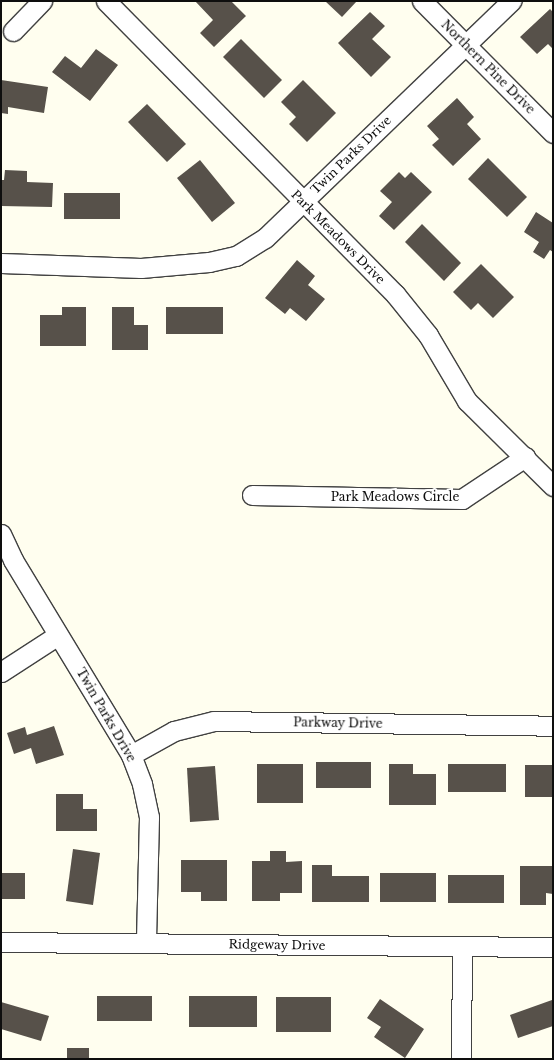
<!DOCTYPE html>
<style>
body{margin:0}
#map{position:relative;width:554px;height:1060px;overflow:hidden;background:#fffeef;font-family:"Libre Baskerville",serif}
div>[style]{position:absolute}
.building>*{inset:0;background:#57514a}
.roads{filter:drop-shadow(1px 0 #414141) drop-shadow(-1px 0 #414141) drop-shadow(0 1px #414141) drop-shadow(0 -1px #414141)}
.street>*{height:19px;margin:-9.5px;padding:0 9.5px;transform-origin:9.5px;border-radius:9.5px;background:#fff}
span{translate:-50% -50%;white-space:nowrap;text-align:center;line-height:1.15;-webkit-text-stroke:4px #fff;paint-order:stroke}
.street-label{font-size:12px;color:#0e0e0e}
.frame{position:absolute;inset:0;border:2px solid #0e0e0e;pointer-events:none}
</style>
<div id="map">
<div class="building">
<div style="clip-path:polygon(195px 1px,231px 1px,246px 16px,214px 47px,200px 33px,213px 20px)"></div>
<div style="clip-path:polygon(325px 1px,357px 1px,342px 17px)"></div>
<div style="clip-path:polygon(550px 9px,553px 12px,553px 49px,548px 44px,537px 54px,520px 37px)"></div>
<div style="clip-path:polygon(370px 12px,385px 26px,372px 39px,391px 57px,371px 77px,338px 43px)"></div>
<div style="clip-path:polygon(241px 39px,282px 80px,264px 98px,223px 57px)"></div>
<div style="clip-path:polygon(96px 49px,118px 65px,90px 101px,52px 72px,65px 56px,81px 68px)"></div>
<div style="clip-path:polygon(1px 80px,48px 87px,44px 113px,8px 107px,8px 114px,1px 113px)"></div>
<div style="clip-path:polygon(303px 80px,336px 113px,307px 142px,289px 124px,296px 117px,281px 102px)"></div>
<div style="clip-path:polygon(457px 98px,474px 117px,467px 124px,481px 139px,453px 166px,432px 145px,439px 139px,427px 126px)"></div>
<div style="clip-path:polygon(147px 104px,186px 144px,167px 162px,128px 122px)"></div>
<div style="clip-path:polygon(488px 158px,527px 197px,507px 217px,468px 179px)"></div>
<div style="clip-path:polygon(200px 160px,235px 203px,212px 222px,177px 178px)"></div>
<div style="clip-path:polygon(5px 170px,27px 171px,27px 182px,53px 183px,52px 207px,1px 206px,1px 180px,4px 180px)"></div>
<div style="clip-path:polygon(399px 172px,405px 178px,411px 172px,432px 192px,394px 230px,379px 216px,392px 202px,380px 191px)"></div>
<div style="clip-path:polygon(64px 193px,120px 193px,120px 219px,64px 219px)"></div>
<div style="clip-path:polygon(536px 212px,553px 223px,553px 252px,550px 250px,544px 259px,533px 252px,539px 242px,524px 232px)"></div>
<div style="clip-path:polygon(422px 224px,461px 263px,444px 281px,405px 242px)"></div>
<div style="clip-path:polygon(297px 260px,315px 276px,308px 285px,325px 299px,306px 321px,290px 308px,285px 314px,265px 298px)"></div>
<div style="clip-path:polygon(481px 264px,514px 297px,493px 318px,478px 303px,471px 310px,453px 292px)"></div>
<div style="clip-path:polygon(62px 307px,86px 307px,86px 346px,40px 346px,40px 315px,62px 315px)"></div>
<div style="clip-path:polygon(112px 307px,134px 307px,134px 325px,148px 325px,148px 350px,112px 350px)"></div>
<div style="clip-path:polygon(166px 307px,223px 307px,223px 334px,166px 334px)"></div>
<div style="clip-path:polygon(54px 726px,64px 755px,36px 764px,31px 748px,14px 754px,7px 733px,25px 727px,27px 735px)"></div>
<div style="clip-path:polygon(316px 762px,371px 762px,371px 788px,316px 788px)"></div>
<div style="clip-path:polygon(257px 764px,303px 764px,303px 803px,257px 803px)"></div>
<div style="clip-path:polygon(389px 764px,413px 764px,413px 774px,436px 774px,436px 805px,389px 805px)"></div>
<div style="clip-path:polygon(448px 764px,506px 764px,506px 792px,448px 792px)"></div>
<div style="clip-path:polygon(525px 765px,553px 765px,553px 797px,525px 797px)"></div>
<div style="clip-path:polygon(215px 766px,219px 820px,190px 822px,187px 768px)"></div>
<div style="clip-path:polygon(56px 794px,83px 794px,83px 809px,97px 809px,97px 831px,56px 831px)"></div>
<div style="clip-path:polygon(73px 849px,100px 853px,93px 905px,66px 901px)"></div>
<div style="clip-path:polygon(270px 851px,286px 851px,286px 862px,302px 861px,302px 893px,280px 893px,280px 901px,252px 901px,252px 861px,270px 861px)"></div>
<div style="clip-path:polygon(181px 860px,227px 860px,227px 901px,201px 901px,201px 892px,181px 892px)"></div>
<div style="clip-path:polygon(312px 865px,332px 865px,332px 876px,369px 876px,369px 902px,312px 902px)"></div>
<div style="clip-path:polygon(520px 866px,553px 866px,553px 894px,546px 893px,546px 905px,520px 905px)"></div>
<div style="clip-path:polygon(1px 873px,25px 873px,25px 899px,1px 899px)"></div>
<div style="clip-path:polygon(380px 873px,436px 873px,436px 902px,380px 902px)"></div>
<div style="clip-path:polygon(448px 875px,504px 875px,504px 903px,448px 903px)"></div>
<div style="clip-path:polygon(97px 996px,152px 996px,152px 1021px,97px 1021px)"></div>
<div style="clip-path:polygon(189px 996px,257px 996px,257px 1027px,189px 1027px)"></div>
<div style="clip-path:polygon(276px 997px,331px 997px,331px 1032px,276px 1032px)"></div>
<div style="clip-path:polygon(380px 999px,424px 1029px,405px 1058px,374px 1037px,381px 1027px,367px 1018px)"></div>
<div style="clip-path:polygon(552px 1000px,553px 1026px,518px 1038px,510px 1015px)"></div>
<div style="clip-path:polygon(1px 1002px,49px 1016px,41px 1041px,1px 1029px)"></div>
<div style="clip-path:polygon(67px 1048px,89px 1048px,89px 1059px,67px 1059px)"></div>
</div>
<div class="roads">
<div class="street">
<div style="left:106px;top:1px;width:412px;rotate:45.4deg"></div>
<div style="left:395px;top:294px;width:53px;rotate:51.2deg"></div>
<div style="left:428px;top:335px;width:77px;rotate:59.4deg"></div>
<div style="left:467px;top:401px;width:121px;rotate:44.7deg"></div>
<div style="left:422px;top:1px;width:186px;rotate:45.2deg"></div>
<div style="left:13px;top:31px;width:42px;rotate:-46deg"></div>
<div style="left:1px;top:263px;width:140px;rotate:2deg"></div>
<div style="left:141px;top:268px;width:68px;rotate:-5deg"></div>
<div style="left:209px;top:262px;width:28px;rotate:-13deg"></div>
<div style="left:236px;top:256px;width:34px;rotate:-32deg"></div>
<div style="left:265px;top:238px;width:342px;rotate:-43.9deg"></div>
<div style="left:252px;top:495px;width:210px;rotate:1.1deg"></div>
<div style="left:462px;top:499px;width:76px;rotate:-33.7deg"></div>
<div style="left:1px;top:534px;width:29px;rotate:65deg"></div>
<div style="left:13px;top:560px;width:228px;rotate:58.8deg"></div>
<div style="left:131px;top:755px;width:31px;rotate:69deg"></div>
<div style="left:142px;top:784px;width:34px;rotate:78deg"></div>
<div style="left:149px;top:817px;width:126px;rotate:91.4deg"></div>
<div style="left:1px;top:672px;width:68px;rotate:-33deg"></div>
<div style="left:131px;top:755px;width:49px;rotate:-29.2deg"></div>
<div style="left:174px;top:731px;width:41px;rotate:-14deg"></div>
<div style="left:214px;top:721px;width:339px;rotate:0.8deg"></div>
<div style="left:1px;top:942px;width:552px;rotate:0.52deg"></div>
<div style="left:461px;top:1059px;width:112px;rotate:-89.5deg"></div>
</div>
</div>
<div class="street-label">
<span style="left:488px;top:67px;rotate:45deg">Northern Pine Drive</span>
<span style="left:351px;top:155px;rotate:-44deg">Twin Parks Drive</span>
<span style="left:338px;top:237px;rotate:45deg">Park Meadows Drive</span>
<span style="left:395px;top:497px">Park Meadows Circle</span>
<span style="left:106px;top:715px;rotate:60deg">Twin Parks Drive</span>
<span style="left:338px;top:723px;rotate:1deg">Parkway Drive</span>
<span style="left:277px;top:945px;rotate:1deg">Ridgeway Drive</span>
</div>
<div class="frame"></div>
</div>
